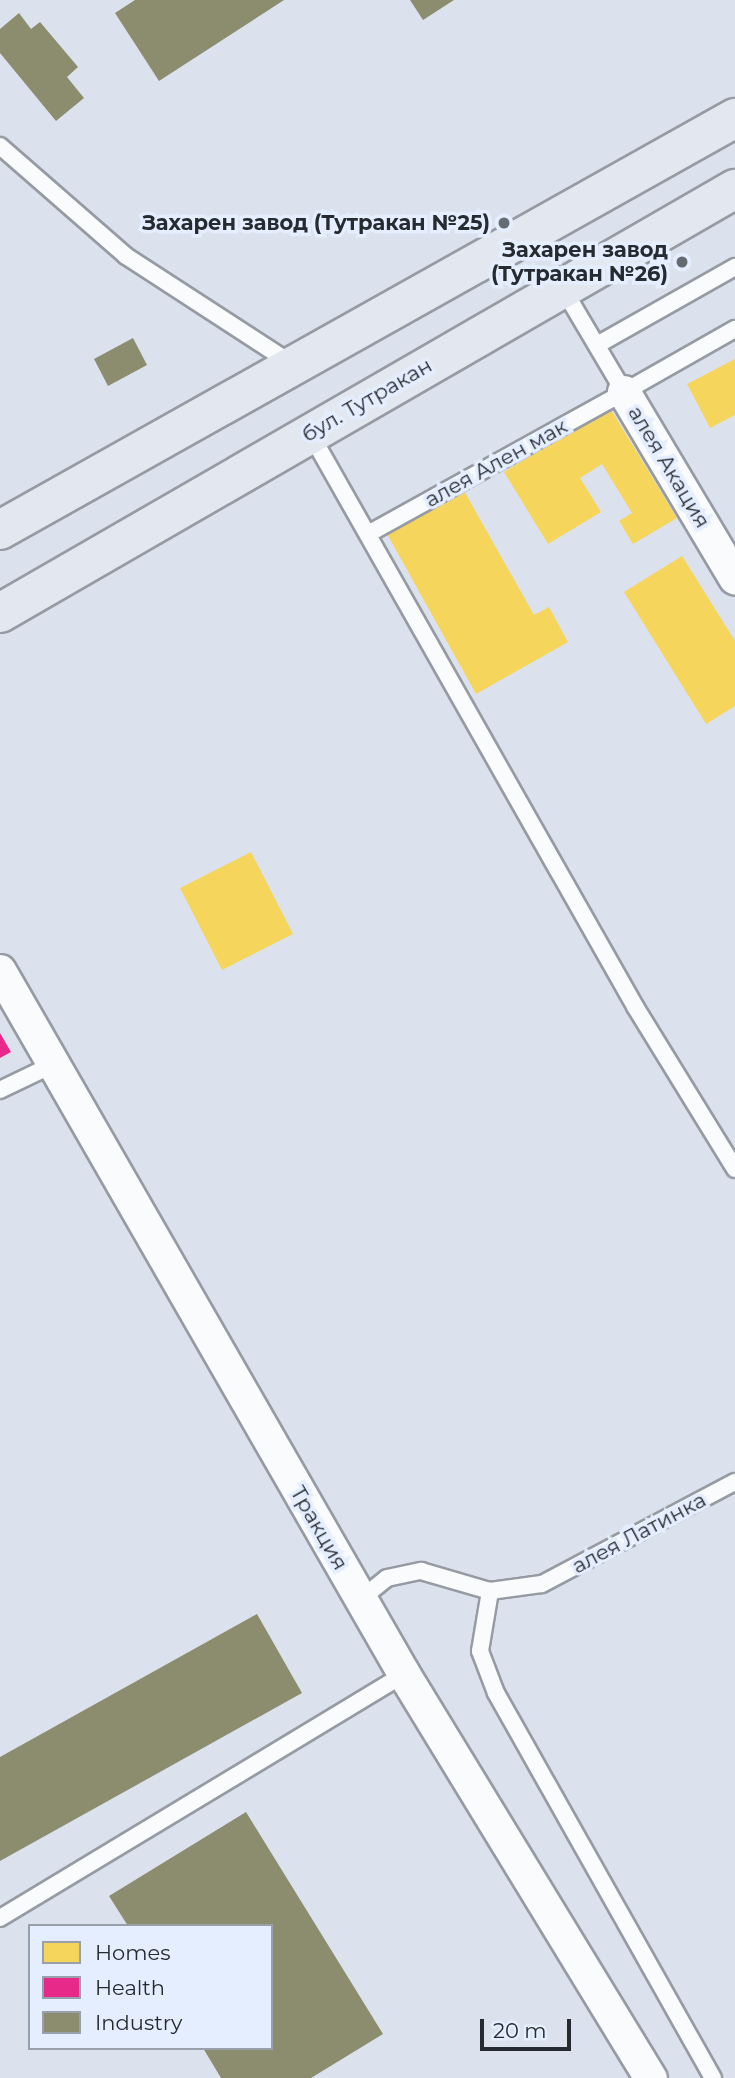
<!DOCTYPE html>
<meta charset="utf-8">
<style>
body{margin:0}
#map{position:relative;width:735px;height:2078px;overflow:hidden;background:#dbe2ed;font-family:Montserrat,sans-serif}
div>[style]{position:absolute}
.homes>*{inset:0;background:#f6d55c}
.health>*{inset:0;background:#e7298a}
.industry>*{inset:0;background:#8c8c6e}
.roads{filter:drop-shadow(2px 0 #969ba3) drop-shadow(-2px 0 #969ba3) drop-shadow(0 2px #969ba3) drop-shadow(0 -2px #969ba3)}
.service>*{height:16px;margin:-8px;padding:0 8px;transform-origin:8px;border-radius:8px;background:#fafbfc}
.minor>*{height:32px;margin:-16px;padding:0 16px;transform-origin:16px;border-radius:16px;background:#fafbfc}
.primary>*{height:38px;margin:-19px;padding:0 19px;transform-origin:19px;border-radius:19px;background:#e3e8f0}
.dots>*{width:19px;height:19px;translate:-50% -50%;box-sizing:border-box;border:4px solid #e4eefe;border-radius:50%}
span{translate:-50% -50%;white-space:nowrap;text-align:center;line-height:1.15;-webkit-text-stroke:7px #e4eefe;paint-order:stroke}
.poi-label{font-size:21px;color:#262b32;font-weight:700}
.right{translate:-100% -50%;text-align:right}
.street-label{font-size:21px;color:#262b32}
.legend{position:absolute;left:28px;top:1924px;width:245px;height:126px;box-sizing:border-box;background:#e4eefe;border:2px solid #98a0ac;margin:0;padding:9px 12px;list-style:none;font-size:21px;color:#262b32}
.legend li{display:flex;align-items:center;gap:14px;height:35px}
.legend b{width:35px;border:2px solid #98a0ac}
.scale{position:absolute;left:480px;top:2019px;width:91px;height:32px;box-sizing:border-box;border:4px solid #262b32;border-top:0;padding-left:9px;font-size:21px;line-height:24px;white-space:nowrap;color:#262b32;-webkit-text-stroke:5px #e4eefe;paint-order:stroke}
</style>
<div id="map">
<div class="homes">
<div style="clip-path:polygon(735px 359px,735px 415px,710px 428px,687px 384px)"></div>
<div style="clip-path:polygon(610px 408px,677px 518px,633px 544px,619px 521px,632px 513px,602px 464px,580px 478px,601px 512px,548px 544px,504px 472px)"></div>
<div style="clip-path:polygon(463px 489px,534px 615px,549px 607px,568px 642px,476px 694px,386px 532px)"></div>
<div style="clip-path:polygon(682px 556px,735px 641px,735px 706px,706px 724px,624px 592px)"></div>
<div style="clip-path:polygon(251px 852px,293px 934px,222px 970px,180px 888px)"></div>
</div>
<div class="health">
<div style="clip-path:polygon(0 1033px,11px 1052px,0 1058px)"></div>
</div>
<div class="industry">
<div style="clip-path:polygon(135px 0,284px 0,159px 81px,115px 13px)"></div>
<div style="clip-path:polygon(410px 0,454px 0,423px 20px)"></div>
<div style="clip-path:polygon(19px 13px,31px 29px,40px 22px,78px 67px,67px 77px,84px 98px,56px 121px,0 53px,0 29px)"></div>
<div style="clip-path:polygon(133px 338px,147px 365px,108px 386px,94px 359px)"></div>
<div style="clip-path:polygon(257px 1614px,302px 1693px,0 1861px,0 1757px)"></div>
<div style="clip-path:polygon(246px 1812px,383px 2034px,311px 2078px,221px 2078px,203px 2048px,271px 2048px,271px 1926px,128px 1926px,109px 1896px)"></div>
</div>
<div class="roads">
<div class="service">
<div style="left:0;top:146px;width:167px;rotate:41.1deg"></div>
<div style="left:126px;top:256px;width:198px;rotate:33deg"></div>
<div style="left:562px;top:287px;width:122px;rotate:59.4deg"></div>
<div style="left:624px;top:392px;width:128px;rotate:-29.6deg"></div>
<div style="left:597px;top:345px;width:159px;rotate:-29.5deg"></div>
<div style="left:310px;top:433px;width:661px;rotate:60.45deg"></div>
<div style="left:636px;top:1008px;width:189px;rotate:58.4deg"></div>
<div style="left:368px;top:534px;width:293px;rotate:-29deg"></div>
<div style="left:0;top:1090px;width:60px;rotate:-25.7deg"></div>
<div style="left:361px;top:1599px;width:33px;rotate:-39deg"></div>
<div style="left:387px;top:1578px;width:35px;rotate:-12deg"></div>
<div style="left:421px;top:1571px;width:72px;rotate:16.2deg"></div>
<div style="left:0;top:1918px;width:472px;rotate:-31.1deg"></div>
<div style="left:713px;top:2078px;width:442px;rotate:-119.4deg"></div>
<div style="left:496px;top:1693px;width:45px;rotate:-110.9deg"></div>
<div style="left:480px;top:1651px;width:61px;rotate:-80.5deg"></div>
<div style="left:490px;top:1591px;width:52px;rotate:-7.7deg"></div>
<div style="left:542px;top:1584px;width:218px;rotate:-27.9deg"></div>
</div>
<div class="minor">
<div style="left:624px;top:392px;width:217px;rotate:59.2deg"></div>
<div style="left:0;top:971px;width:811px;rotate:60.11deg"></div>
<div style="left:404px;top:1674px;width:474px;rotate:58.6deg"></div>
</div>
<div class="primary">
<div style="left:0;top:530px;width:843px;rotate:-29.27deg"></div>
<div style="left:0;top:613px;width:849px;rotate:-29.98deg"></div>
</div>
</div>
<div class="dots">
<div style="left:504px;top:223px;background:#656b73"></div>
<div style="left:682px;top:262px;background:#656b73"></div>
</div>
<div class="poi-label">
<span class="right" style="left:490px;top:223px">Захарен завод (Тутракан №25)</span>
<span class="right" style="left:668px;top:262px">Захарен завод<br>(Тутракан №26)</span>
</div>
<div class="street-label">
<span style="left:367px;top:400px;rotate:-30deg">бул. Тутракан</span>
<span style="left:496px;top:463px;rotate:-29deg">алея Ален мак</span>
<span style="left:669px;top:467px;rotate:59deg">алея Акация</span>
<span style="left:319px;top:1528px;rotate:60deg">Тракция</span>
<span style="left:639px;top:1533px;rotate:-28deg">алея Латинка</span>
</div>
<ul class="legend">
<li><b style="height:19px;background:#f6d55c"></b>Homes</li>
<li><b style="height:19px;background:#e7298a"></b>Health</li>
<li><b style="height:19px;background:#8c8c6e"></b>Industry</li>
</ul>
<div class="scale">20 m</div>
</div>
